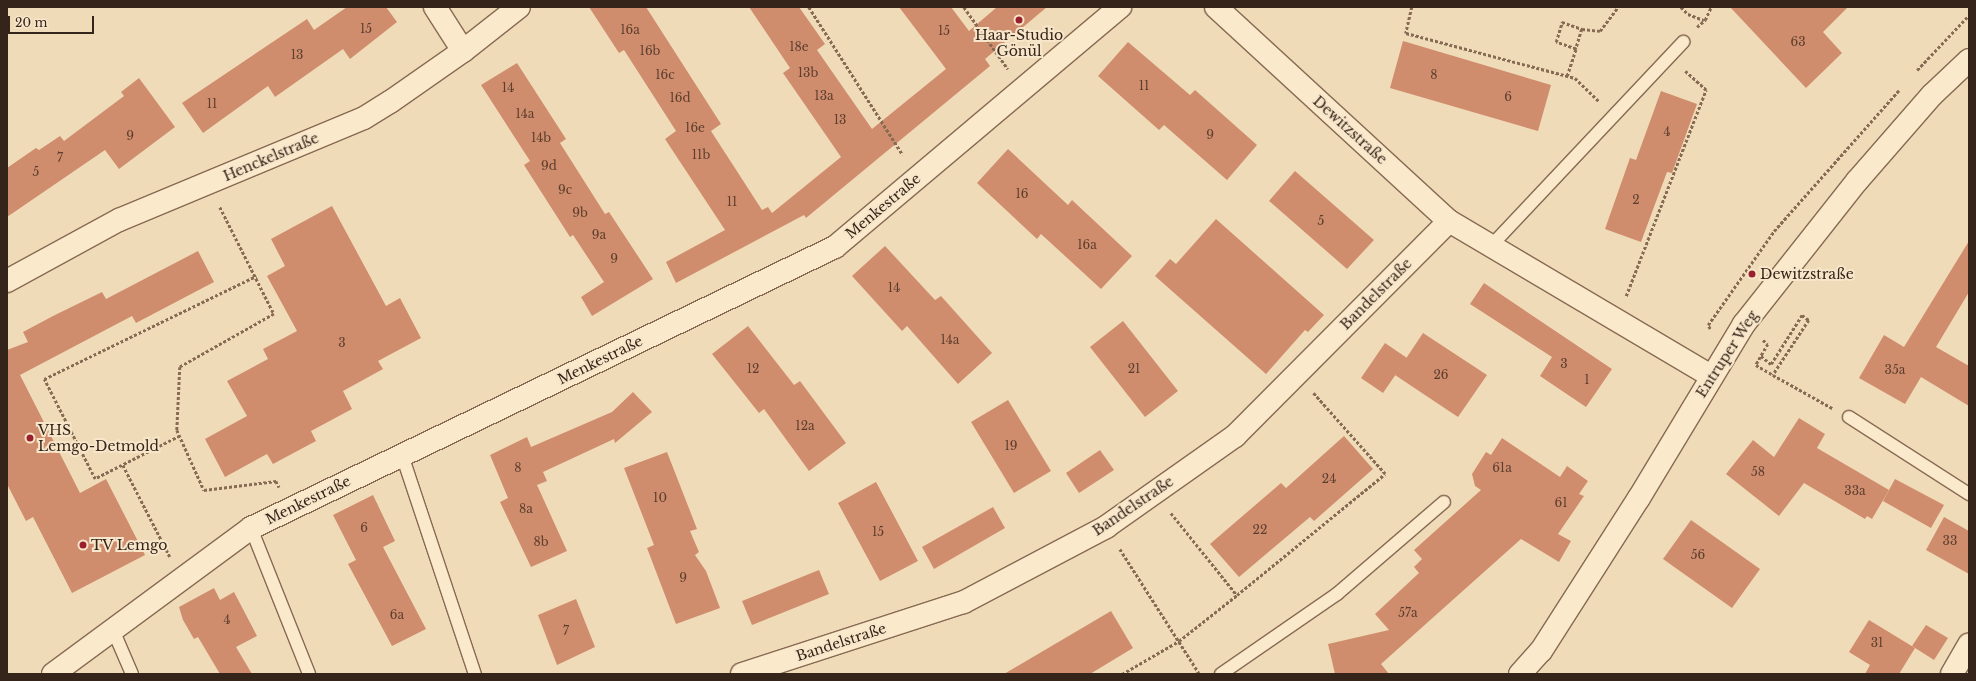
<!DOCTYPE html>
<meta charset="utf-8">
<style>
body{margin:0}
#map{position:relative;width:1976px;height:681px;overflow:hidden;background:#f0dbb9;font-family:"Libre Baskerville",serif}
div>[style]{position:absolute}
.building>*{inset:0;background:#d08d6d}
.path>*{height:2.5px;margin-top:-1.25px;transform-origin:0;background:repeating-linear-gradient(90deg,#876a53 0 3px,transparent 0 5px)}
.roads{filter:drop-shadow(1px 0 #876a53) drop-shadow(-1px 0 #876a53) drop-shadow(0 1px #876a53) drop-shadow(0 -1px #876a53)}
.lane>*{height:12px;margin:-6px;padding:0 6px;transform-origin:6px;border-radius:6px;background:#fbe9cc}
.street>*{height:22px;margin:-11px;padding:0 11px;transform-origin:11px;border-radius:11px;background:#fbe9cc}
.secondary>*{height:22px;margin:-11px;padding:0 11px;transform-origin:11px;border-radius:11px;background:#fbe9cc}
.dots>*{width:11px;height:11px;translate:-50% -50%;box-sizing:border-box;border:2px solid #f7e6c9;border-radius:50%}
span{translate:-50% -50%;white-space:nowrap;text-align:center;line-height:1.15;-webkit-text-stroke:4px #f7e6c9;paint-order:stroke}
.number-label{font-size:12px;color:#5c3e2e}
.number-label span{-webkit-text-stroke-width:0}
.poi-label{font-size:14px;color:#352419}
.left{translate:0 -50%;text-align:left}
.street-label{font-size:14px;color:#352419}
.frame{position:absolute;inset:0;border:8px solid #352419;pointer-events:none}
.scale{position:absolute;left:8px;top:16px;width:86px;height:18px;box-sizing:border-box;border:2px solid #352419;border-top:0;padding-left:5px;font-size:12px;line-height:14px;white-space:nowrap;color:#352419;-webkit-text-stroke:3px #f7e6c9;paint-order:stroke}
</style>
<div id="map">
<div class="building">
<div style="clip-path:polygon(347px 7px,386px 7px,397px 22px,350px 59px,343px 49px,275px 97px,268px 86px,203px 133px,182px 103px,307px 19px,314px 30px)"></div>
<div style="clip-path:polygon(589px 7px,646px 7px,721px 124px,711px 131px,762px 210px,768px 207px,772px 213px,841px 157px,783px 73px,790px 68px,749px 7px,799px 7px,825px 44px,817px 50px,872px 129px,946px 69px,899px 7px,951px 7px,969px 31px,997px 7px,1047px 7px,985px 59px,990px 66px,806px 218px,804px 215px,676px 283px,666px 262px,725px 230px,665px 139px,676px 131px,624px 50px,619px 53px)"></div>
<div style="clip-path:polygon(1730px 7px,1848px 7px,1823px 32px,1842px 53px,1806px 88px)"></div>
<div style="clip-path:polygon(1403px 41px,1551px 85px,1538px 131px,1390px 88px)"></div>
<div style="clip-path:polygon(1128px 42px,1190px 95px,1195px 90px,1257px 145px,1227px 180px,1164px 125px,1159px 130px,1098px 76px)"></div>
<div style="clip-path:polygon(517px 63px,566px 139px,560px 143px,605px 214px,609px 212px,653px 279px,592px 316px,581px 297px,604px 282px,573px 235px,570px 237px,524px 165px,530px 161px,481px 85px)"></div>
<div style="clip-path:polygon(139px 78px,175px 127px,119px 169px,105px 150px,7px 217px,7px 168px,36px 148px,39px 150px,60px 136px,64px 141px,124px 96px,121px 92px)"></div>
<div style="clip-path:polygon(1661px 91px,1697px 104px,1672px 173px,1667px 172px,1641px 242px,1605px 229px,1630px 158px,1636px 160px)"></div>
<div style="clip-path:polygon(1008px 149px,1068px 205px,1072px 200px,1132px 256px,1101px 289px,1041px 234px,1037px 239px,977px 183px)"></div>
<div style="clip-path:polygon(1295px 171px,1374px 240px,1347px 269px,1269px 201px)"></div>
<div style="clip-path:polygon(332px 206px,386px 306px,400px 298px,421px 338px,378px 361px,383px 369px,343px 391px,352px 409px,311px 431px,316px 441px,273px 464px,267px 454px,225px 477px,205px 439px,247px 416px,227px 381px,268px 359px,263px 349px,297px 331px,267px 276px,285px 266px,271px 239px)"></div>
<div style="clip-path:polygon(1216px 219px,1324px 315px,1308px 332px,1305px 330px,1266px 374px,1155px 276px,1170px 259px,1176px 264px)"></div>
<div style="clip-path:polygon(1969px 241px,1969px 292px,1936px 347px,1969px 366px,1969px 406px,1921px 377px,1905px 404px,1859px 378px,1884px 335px,1904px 347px)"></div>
<div style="clip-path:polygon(885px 246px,935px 300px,941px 296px,992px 353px,958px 384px,907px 326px,902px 331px,852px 276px)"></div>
<div style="clip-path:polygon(198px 251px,214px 282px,136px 323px,132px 316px,20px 375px,80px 493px,106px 479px,145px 555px,72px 593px,33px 517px,26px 521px,7px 484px,7px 350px,28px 342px,23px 332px,53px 316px,102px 292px,106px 299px)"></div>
<div style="clip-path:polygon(1484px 283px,1612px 369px,1586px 407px,1540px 376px,1552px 357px,1470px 304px)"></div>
<div style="clip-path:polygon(1123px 321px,1178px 391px,1145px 417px,1090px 347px)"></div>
<div style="clip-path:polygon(748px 326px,794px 385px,800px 381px,846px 443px,809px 471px,764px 409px,759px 413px,712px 354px)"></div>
<div style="clip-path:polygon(1423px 333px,1487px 375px,1458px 417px,1395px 375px)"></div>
<div style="clip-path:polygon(1385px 343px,1407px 358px,1383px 393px,1361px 378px)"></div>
<div style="clip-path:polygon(633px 392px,652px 412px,615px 443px,614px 439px,543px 472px,547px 481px,537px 485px,567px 551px,531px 567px,500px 502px,508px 498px,490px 455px,527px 437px,531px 447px,612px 412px)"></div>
<div style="clip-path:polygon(1008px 400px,1051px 471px,1014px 493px,971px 422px)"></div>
<div style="clip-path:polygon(1799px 418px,1825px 434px,1817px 448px,1889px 490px,1872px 519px,1867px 516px,1865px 519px,1804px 483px,1779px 516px,1726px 474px,1753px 440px,1774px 457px)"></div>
<div style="clip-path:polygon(1344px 436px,1373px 469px,1314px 521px,1310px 517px,1239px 577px,1210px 544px,1281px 483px,1286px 488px)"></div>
<div style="clip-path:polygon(1502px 438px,1560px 477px,1567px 466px,1588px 481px,1579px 494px,1584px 496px,1558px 534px,1571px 541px,1559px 562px,1521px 539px,1381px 664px,1389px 674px,1335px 674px,1328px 644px,1389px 630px,1375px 614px,1419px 573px,1414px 567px,1422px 559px,1414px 550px,1481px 490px,1475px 486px,1472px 474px,1486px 452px,1491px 455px)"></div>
<div style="clip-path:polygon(1100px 450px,1114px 470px,1079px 493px,1066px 473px)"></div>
<div style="clip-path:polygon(667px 452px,697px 529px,690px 531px,699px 552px,695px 555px,706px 571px,720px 608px,676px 624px,647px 548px,654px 545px,624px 468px)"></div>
<div style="clip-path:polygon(1895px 479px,1944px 505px,1931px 528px,1883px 501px)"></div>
<div style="clip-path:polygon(876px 482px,918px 561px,880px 581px,838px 503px)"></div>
<div style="clip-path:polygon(373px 495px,395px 541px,383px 547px,426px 629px,392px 646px,348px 564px,356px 560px,333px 515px)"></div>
<div style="clip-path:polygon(993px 507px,1005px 528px,934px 569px,922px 547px)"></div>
<div style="clip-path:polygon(1944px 517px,1969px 531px,1969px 574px,1926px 550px)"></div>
<div style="clip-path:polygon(1691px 520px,1760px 569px,1732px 608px,1663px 559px)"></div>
<div style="clip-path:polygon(819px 570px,829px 594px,752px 625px,742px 601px)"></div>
<div style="clip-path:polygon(214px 588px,220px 600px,234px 592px,257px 636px,236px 647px,252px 674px,220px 674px,198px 637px,194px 639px,183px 620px,179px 607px)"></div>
<div style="clip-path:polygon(576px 599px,595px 647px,557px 665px,538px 615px)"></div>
<div style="clip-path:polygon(1111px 611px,1133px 648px,1090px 674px,1004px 674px)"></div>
<div style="clip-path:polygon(1869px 620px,1915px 648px,1899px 674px,1865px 674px,1870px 665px,1849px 652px)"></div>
<div style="clip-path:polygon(1926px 625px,1948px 638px,1934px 660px,1912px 646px)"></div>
</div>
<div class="path">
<div style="left:809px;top:7px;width:175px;rotate:57.6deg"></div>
<div style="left:964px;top:7px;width:76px;rotate:54.6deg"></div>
<div style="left:1412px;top:7px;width:27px;rotate:103deg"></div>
<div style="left:1406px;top:33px;width:175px;rotate:14.9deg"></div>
<div style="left:1575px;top:78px;width:33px;rotate:44deg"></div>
<div style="left:1681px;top:7px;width:10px;rotate:45deg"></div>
<div style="left:1688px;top:14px;width:17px;rotate:21deg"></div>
<div style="left:1697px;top:27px;width:11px;rotate:-41deg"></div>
<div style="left:1705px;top:20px;width:14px;rotate:-65deg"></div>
<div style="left:1582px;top:29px;width:21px;rotate:107deg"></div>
<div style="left:1576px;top:49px;width:21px;rotate:-161deg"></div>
<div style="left:1556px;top:42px;width:21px;rotate:-73deg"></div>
<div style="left:1562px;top:22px;width:21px;rotate:19deg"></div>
<div style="left:1582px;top:29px;width:18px;rotate:6deg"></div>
<div style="left:1600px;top:31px;width:30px;rotate:-53deg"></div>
<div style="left:1917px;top:70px;width:76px;rotate:-46.6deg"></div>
<div style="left:1567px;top:76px;width:28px;rotate:-72deg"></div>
<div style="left:220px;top:207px;width:120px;rotate:63.2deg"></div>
<div style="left:274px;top:314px;width:108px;rotate:150.6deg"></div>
<div style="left:180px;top:367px;width:63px;rotate:92.7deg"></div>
<div style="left:177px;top:430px;width:66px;rotate:65.8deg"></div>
<div style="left:204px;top:490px;width:73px;rotate:-7.1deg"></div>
<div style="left:276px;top:481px;width:7px;rotate:63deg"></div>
<div style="left:1626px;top:296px;width:221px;rotate:-68.8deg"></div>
<div style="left:1706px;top:90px;width:28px;rotate:-138deg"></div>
<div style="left:1710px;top:329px;width:4px;rotate:-117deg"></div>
<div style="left:1708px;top:325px;width:115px;rotate:-54.9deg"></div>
<div style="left:1774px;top:231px;width:188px;rotate:-48.4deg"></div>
<div style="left:1763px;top:340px;width:6px;rotate:39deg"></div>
<div style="left:1768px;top:344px;width:24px;rotate:120deg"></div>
<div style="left:1756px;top:365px;width:20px;rotate:30deg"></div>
<div style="left:1761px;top:356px;width:13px;rotate:39deg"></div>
<div style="left:1771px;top:364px;width:58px;rotate:-57.7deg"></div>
<div style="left:1802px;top:315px;width:9px;rotate:36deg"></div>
<div style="left:1809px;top:320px;width:66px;rotate:123.2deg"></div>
<div style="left:1773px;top:375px;width:68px;rotate:29.2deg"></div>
<div style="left:180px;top:436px;width:95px;rotate:153.2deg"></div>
<div style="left:95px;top:479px;width:112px;rotate:-117deg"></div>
<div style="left:44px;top:379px;width:236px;rotate:-25.9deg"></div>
<div style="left:123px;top:465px;width:103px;rotate:62.9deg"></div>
<div style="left:1171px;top:513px;width:105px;rotate:51.2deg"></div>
<div style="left:1237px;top:595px;width:191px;rotate:-39.3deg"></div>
<div style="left:1385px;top:474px;width:108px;rotate:-131.6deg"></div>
<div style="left:1120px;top:549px;width:147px;rotate:57.5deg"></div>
<div style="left:1122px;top:674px;width:66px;rotate:-30.1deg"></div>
<div style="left:1179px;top:641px;width:74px;rotate:-38.4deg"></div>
</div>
<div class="roads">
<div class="lane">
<div style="left:1490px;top:247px;width:282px;rotate:-46.7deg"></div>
<div style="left:1849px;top:417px;width:143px;rotate:32.7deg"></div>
<div style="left:402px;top:455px;width:231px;rotate:71.6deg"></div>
<div style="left:251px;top:528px;width:157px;rotate:68.3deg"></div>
<div style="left:113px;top:630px;width:48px;rotate:66.6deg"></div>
<div style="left:1221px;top:674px;width:141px;rotate:-34.6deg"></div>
<div style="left:1337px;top:594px;width:141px;rotate:-40.7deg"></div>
</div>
<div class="street">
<div style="left:435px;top:7px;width:52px;rotate:57.5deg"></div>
<div style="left:1216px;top:7px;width:316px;rotate:42.6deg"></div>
<div style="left:1449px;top:221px;width:304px;rotate:30.6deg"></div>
<div style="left:7px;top:281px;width:128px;rotate:-28.6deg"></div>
<div style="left:119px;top:220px;width:265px;rotate:-22.6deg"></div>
<div style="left:364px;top:118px;width:31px;rotate:-32deg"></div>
<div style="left:390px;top:102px;width:89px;rotate:-34.9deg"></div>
<div style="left:463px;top:51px;width:71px;rotate:-38.2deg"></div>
<div style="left:53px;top:674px;width:246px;rotate:-36.4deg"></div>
<div style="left:251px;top:528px;width:648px;rotate:-25.7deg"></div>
<div style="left:835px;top:247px;width:373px;rotate:-40.1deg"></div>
<div style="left:742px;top:674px;width:233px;rotate:-18deg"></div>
<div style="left:964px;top:602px;width:161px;rotate:-27.8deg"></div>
<div style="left:1106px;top:527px;width:158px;rotate:-35.2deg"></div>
<div style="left:1235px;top:436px;width:303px;rotate:-45.1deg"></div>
<div style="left:1952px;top:674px;width:34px;rotate:-60deg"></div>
</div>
<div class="secondary">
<div style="left:1520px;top:674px;width:31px;rotate:-48deg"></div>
<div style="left:1541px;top:651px;width:182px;rotate:-57.4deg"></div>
<div style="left:1639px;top:498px;width:203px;rotate:-58.9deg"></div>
<div style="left:1744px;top:324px;width:182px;rotate:-51.7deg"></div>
<div style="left:1857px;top:181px;width:114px;rotate:-48.9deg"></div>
<div style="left:1932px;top:95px;width:51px;rotate:-43.4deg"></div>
</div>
</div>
<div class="dots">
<div style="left:1019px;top:20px;background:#99202c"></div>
<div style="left:1752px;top:274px;background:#99202c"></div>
<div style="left:30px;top:438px;background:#99202c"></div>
<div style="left:83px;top:545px;background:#99202c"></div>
</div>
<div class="number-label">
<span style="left:366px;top:29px">15</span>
<span style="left:630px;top:30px">16a</span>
<span style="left:944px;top:31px">15</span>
<span style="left:1798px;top:42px">63</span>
<span style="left:799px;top:47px">18e</span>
<span style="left:650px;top:51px">16b</span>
<span style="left:297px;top:55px">13</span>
<span style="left:808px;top:73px">13b</span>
<span style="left:665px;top:75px">16c</span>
<span style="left:1434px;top:75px">8</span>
<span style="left:1144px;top:86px">11</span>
<span style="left:508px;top:88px">14</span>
<span style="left:824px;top:96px">13a</span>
<span style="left:1508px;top:97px">6</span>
<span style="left:680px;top:98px">16d</span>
<span style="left:212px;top:104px">11</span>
<span style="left:525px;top:114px">14a</span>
<span style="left:840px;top:120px">13</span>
<span style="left:695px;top:128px">16e</span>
<span style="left:1667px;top:132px">4</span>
<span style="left:1210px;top:135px">9</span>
<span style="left:130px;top:136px">9</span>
<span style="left:541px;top:138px">14b</span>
<span style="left:701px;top:155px">11b</span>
<span style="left:60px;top:158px">7</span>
<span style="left:549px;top:166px">9d</span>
<span style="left:36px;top:172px">5</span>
<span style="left:565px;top:190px">9c</span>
<span style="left:1022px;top:194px">16</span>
<span style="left:1636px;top:200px">2</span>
<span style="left:732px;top:202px">11</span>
<span style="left:580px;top:213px">9b</span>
<span style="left:1321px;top:221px">5</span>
<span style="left:599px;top:235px">9a</span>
<span style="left:1087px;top:245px">16a</span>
<span style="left:614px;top:259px">9</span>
<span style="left:894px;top:288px">14</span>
<span style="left:950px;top:340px">14a</span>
<span style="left:342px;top:343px">3</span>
<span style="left:1564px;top:364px">3</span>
<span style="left:753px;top:369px">12</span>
<span style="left:1134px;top:369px">21</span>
<span style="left:1895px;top:370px">35a</span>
<span style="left:1441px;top:375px">26</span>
<span style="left:1587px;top:380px">1</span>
<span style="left:805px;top:426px">12a</span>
<span style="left:1011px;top:446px">19</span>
<span style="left:518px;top:468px">8</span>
<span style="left:1502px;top:468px">61a</span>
<span style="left:1758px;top:472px">58</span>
<span style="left:1329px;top:479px">24</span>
<span style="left:1855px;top:491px">33a</span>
<span style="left:660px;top:498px">10</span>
<span style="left:1561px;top:503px">61</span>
<span style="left:526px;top:509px">8a</span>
<span style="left:364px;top:528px">6</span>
<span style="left:1260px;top:530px">22</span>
<span style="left:878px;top:532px">15</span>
<span style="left:1950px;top:541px">33</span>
<span style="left:541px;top:542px">8b</span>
<span style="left:1698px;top:555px">56</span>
<span style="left:683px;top:578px">9</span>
<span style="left:1408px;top:613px">57a</span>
<span style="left:397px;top:615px">6a</span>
<span style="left:227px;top:620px">4</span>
<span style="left:566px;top:631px">7</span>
<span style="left:1877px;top:643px">31</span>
</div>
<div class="poi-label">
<span style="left:1019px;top:43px">Haar-Studio<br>Gönül</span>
<span class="left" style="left:1760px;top:274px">Dewitzstraße</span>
<span class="left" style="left:38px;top:438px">VHS<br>Lemgo-Detmold</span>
<span class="left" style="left:91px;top:545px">TV Lemgo</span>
</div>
<div class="street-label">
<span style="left:1350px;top:130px;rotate:42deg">Dewitzstraße</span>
<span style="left:271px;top:157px;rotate:-23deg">Henckelstraße</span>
<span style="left:883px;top:206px;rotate:-40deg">Menkestraße</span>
<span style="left:1376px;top:294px;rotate:-45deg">Bandelstraße</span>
<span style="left:1727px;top:354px;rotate:-57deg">Entruper Weg</span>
<span style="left:600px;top:360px;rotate:-26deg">Menkestraße</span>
<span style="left:308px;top:500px;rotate:-26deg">Menkestraße</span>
<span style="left:1133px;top:506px;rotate:-34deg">Bandelstraße</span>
<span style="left:841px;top:642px;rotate:-18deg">Bandelstraße</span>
</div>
<div class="frame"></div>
<div class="scale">20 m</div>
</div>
